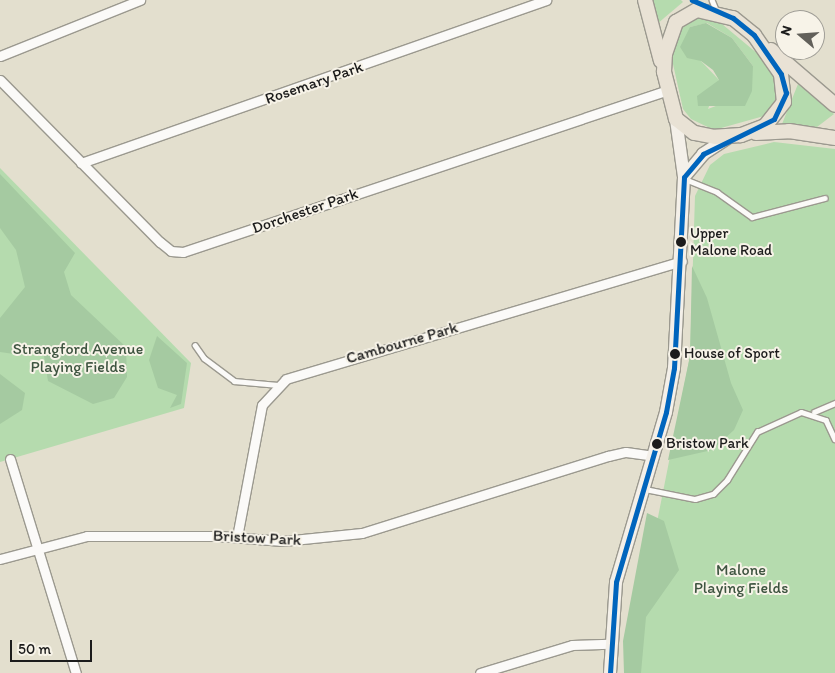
<!DOCTYPE html>
<style>
body{margin:0}
#map{position:relative;width:835px;height:673px;overflow:hidden;background:#e3dfce;font-family:Itim,sans-serif}
div>[style]{position:absolute}
.green>*{inset:0;background:#b5dbae}
.forest>*{inset:0;background:#a5caa1}
.roads{filter:drop-shadow(1px 0 #9b998f) drop-shadow(-1px 0 #9b998f) drop-shadow(0 1px #9b998f) drop-shadow(0 -1px #9b998f)}
.service>*{height:4.5px;margin:-2.25px;padding:0 2.25px;transform-origin:2.25px;border-radius:2.25px;background:#fbfaf8}
.minor>*{height:9px;margin:-4.5px;padding:0 4.5px;transform-origin:4.5px;border-radius:4.5px;background:#fbfaf8}
.secondary>*{height:12px;margin:-6px;padding:0 6px;transform-origin:6px;border-radius:6px;background:#f4f0e9}
.trunk>*{height:14px;margin:-7px;padding:0 7px;transform-origin:7px;border-radius:7px;background:#e9e2d5}
.bus-1>*{height:5px;margin:-2.5px;padding:0 2.5px;transform-origin:2.5px;border-radius:2.5px;background:#0065bd}
.dots>*{width:14px;height:14px;translate:-50% -50%;box-sizing:border-box;border:2px solid #f7f3e8;border-radius:50%}
span{translate:-50% -50%;white-space:nowrap;text-align:center;line-height:1.15;-webkit-text-stroke:4px #f7f3e8;paint-order:stroke}
.bus-label{font-size:15px;color:#1c1c1c}
.left{translate:0 -50%;text-align:left}
.street-label{font-size:16px;color:#1c1c1c}
.park-label{font-size:16px;color:#3e5440}
.north{position:absolute;left:775px;top:10px;width:50px;height:50px;box-sizing:border-box;background:#f7f3e8;border:1px solid #9f9d96;border-radius:50%;rotate:288deg;font-size:14px;font-weight:700;line-height:20px;text-align:center;color:#1c1c1c}
.north::after{content:'';display:block;margin:auto;width:18px;height:22px;background:#62605a;clip-path:polygon(50% 0,100% 100%,50% 72%,0 100%)}
.scale{position:absolute;left:10px;top:640px;width:82px;height:22px;box-sizing:border-box;border:2px solid #1c1c1c;border-top:0;padding-left:6px;font-size:15px;line-height:18px;white-space:nowrap;color:#1c1c1c;-webkit-text-stroke:4px #f7f3e8;paint-order:stroke}
</style>
<div id="map">
<div class="green">
<div style="clip-path:polygon(650px 0,681px 0,683px 2px,657px 24px)"></div>
<div style="clip-path:polygon(evenodd,692px 17px,716px 19px,770px 64px,778px 96px,764px 116px,714px 130px,691px 119px,683px 109px,671px 55px,672px 43px,684px 22px,692px 17px,707px 23px,732px 38px,753px 66px,721px 104px,708px 109px,719px 80px,701px 61px,690px 27px,707px 23px)"></div>
<div style="clip-path:polygon(798px 84px,834px 114px,817px 127px,782px 124px)"></div>
<div style="clip-path:polygon(774px 142px,835px 149px,835px 673px,627px 673px,690px 356px,695px 196px,710px 165px,724px 154px)"></div>
<div style="clip-path:polygon(0 168px,191px 363px,184px 408px,0 462px)"></div>
</div>
<div class="forest">
<div style="clip-path:polygon(706px 23px,732px 38px,753px 66px,752px 91px,745px 106px,698px 106px,697px 96px,719px 80px,713px 70px,701px 61px,687px 58px,680px 47px,690px 27px)"></div>
<div style="clip-path:polygon(0 174px,75px 253px,64px 272px,71px 295px,126px 347px,127px 377px,114px 398px,93px 404px,48px 381px,43px 350px,21px 355px,0 352px,0 318px,25px 287px,16px 250px,0 228px)"></div>
<div style="clip-path:polygon(692px 266px,707px 298px,731px 383px,743px 410px,734px 430px,712px 450px,668px 460px,690px 356px)"></div>
<div style="clip-path:polygon(157px 336px,187px 363px,181px 404px,170px 408px,177px 395px,158px 388px,149px 360px)"></div>
<div style="clip-path:polygon(0 374px,25px 393px,22px 410px,0 424px)"></div>
<div style="clip-path:polygon(647px 513px,664px 521px,679px 570px,646px 617px,641px 673px,624px 673px,623px 641px)"></div>
</div>
<div class="roads">
<div class="service">
<div style="left:712px;top:0;width:8px;rotate:67deg"></div>
<div style="left:685px;top:179px;width:35px;rotate:22deg"></div>
<div style="left:717px;top:192px;width:43px;rotate:35.5deg"></div>
<div style="left:752px;top:217px;width:75px;rotate:-14.6deg"></div>
<div style="left:195px;top:345px;width:16px;rotate:55deg"></div>
<div style="left:204px;top:358px;width:38px;rotate:37deg"></div>
<div style="left:234px;top:381px;width:44px;rotate:5.2deg"></div>
<div style="left:814px;top:412px;width:23px;rotate:-23deg"></div>
<div style="left:645px;top:489px;width:51px;rotate:11.3deg"></div>
<div style="left:695px;top:499px;width:19px;rotate:-16deg"></div>
<div style="left:713px;top:494px;width:20px;rotate:-45deg"></div>
<div style="left:727px;top:480px;width:57px;rotate:-58deg"></div>
<div style="left:757px;top:432px;width:48px;rotate:-24.4deg"></div>
<div style="left:801px;top:412px;width:26px;rotate:18deg"></div>
<div style="left:826px;top:420px;width:21px;rotate:65deg"></div>
</div>
<div class="minor">
<div style="left:0;top:56px;width:151px;rotate:-21.8deg"></div>
<div style="left:0;top:80px;width:228px;rotate:45.4deg"></div>
<div style="left:160px;top:242px;width:14px;rotate:39deg"></div>
<div style="left:171px;top:251px;width:12px;rotate:5deg"></div>
<div style="left:183px;top:252px;width:511px;rotate:-18.47deg"></div>
<div style="left:81px;top:163px;width:493px;rotate:-19.3deg"></div>
<div style="left:10px;top:459px;width:224px;rotate:72.9deg"></div>
<div style="left:237px;top:537px;width:134px;rotate:-79.3deg"></div>
<div style="left:262px;top:405px;width:35px;rotate:-47deg"></div>
<div style="left:286px;top:379px;width:413px;rotate:-16.6deg"></div>
<div style="left:0;top:559px;width:90px;rotate:-14.8deg"></div>
<div style="left:87px;top:536px;width:131px"></div>
<div style="left:218px;top:536px;width:65px;rotate:4.4deg"></div>
<div style="left:283px;top:541px;width:79px;rotate:-5.8deg"></div>
<div style="left:362px;top:533px;width:258px;rotate:-17.4deg"></div>
<div style="left:608px;top:456px;width:18px;rotate:-13deg"></div>
<div style="left:626px;top:452px;width:28px;rotate:8deg"></div>
<div style="left:480px;top:673px;width:96px;rotate:-16.9deg"></div>
<div style="left:572px;top:645px;width:37px;rotate:-2deg"></div>
</div>
<div class="secondary">
<div style="left:684px;top:177px;width:30px;rotate:-50deg"></div>
<div style="left:703px;top:154px;width:33px;rotate:-33deg"></div>
<div style="left:610px;top:673px;width:91px;rotate:-86.2deg"></div>
<div style="left:616px;top:582px;width:177px;rotate:-73.6deg"></div>
<div style="left:666px;top:412px;width:45px;rotate:-79.7deg"></div>
<div style="left:674px;top:368px;width:191px;rotate:-87deg"></div>
<div style="left:684px;top:177px;width:59px;rotate:-97.9deg"></div>
</div>
<div class="trunk">
<div style="left:645px;top:0;width:63px;rotate:75.3deg"></div>
<div style="left:697px;top:10px;width:37px;rotate:13deg"></div>
<div style="left:733px;top:18px;width:27px;rotate:39deg"></div>
<div style="left:754px;top:35px;width:47px;rotate:55.3deg"></div>
<div style="left:781px;top:74px;width:28px;rotate:84deg"></div>
<div style="left:784px;top:102px;width:31px;rotate:128deg"></div>
<div style="left:765px;top:126px;width:26px;rotate:159deg"></div>
<div style="left:741px;top:135px;width:26px;rotate:176deg"></div>
<div style="left:715px;top:137px;width:21px;rotate:-169deg"></div>
<div style="left:694px;top:133px;width:23px;rotate:-142deg"></div>
<div style="left:676px;top:119px;width:49px;rotate:-104.3deg"></div>
<div style="left:664px;top:72px;width:18px;rotate:-87deg"></div>
<div style="left:665px;top:54px;width:34px;rotate:-71deg"></div>
<div style="left:676px;top:22px;width:24px;rotate:-30deg"></div>
<div style="left:771px;top:50px;width:84px;rotate:40.7deg"></div>
<div style="left:756px;top:133px;width:33px;rotate:-3deg"></div>
<div style="left:789px;top:131px;width:47px;rotate:8.7deg"></div>
</div>
</div>
<div class="bus-1">
<div style="left:610px;top:673px;width:91px;rotate:-86.2deg"></div>
<div style="left:616px;top:582px;width:177px;rotate:-73.6deg"></div>
<div style="left:666px;top:412px;width:45px;rotate:-79.7deg"></div>
<div style="left:674px;top:368px;width:191px;rotate:-87deg"></div>
<div style="left:684px;top:177px;width:30px;rotate:-50deg"></div>
<div style="left:703px;top:154px;width:79px;rotate:-26.2deg"></div>
<div style="left:774px;top:119px;width:29px;rotate:-65deg"></div>
<div style="left:786px;top:93px;width:20px;rotate:-105deg"></div>
<div style="left:781px;top:74px;width:47px;rotate:-124.7deg"></div>
<div style="left:754px;top:35px;width:27px;rotate:-141deg"></div>
<div style="left:733px;top:18px;width:45px;rotate:-156.3deg"></div>
</div>
<div class="dots">
<div style="left:681px;top:242px;background:#1c1c1c"></div>
<div style="left:675px;top:354px;background:#1c1c1c"></div>
<div style="left:657px;top:444px;background:#1c1c1c"></div>
</div>
<div class="bus-label">
<span class="left" style="left:690px;top:242px">Upper<br>Malone Road</span>
<span class="left" style="left:684px;top:354px">House of Sport</span>
<span class="left" style="left:666px;top:444px">Bristow Park</span>
</div>
<div class="street-label">
<span style="left:314px;top:83px;rotate:-19deg">Rosemary Park</span>
<span style="left:305px;top:211px;rotate:-19deg">Dorchester Park</span>
<span style="left:402px;top:343px;rotate:-16deg">Cambourne Park</span>
<span style="left:257px;top:538px;rotate:3deg">Bristow Park</span>
</div>
<div class="park-label">
<span style="left:78px;top:358px">Strangford Avenue<br>Playing Fields</span>
<span style="left:741px;top:579px">Malone<br>Playing Fields</span>
</div>
<div class="north">N</div>
<div class="scale">50 m</div>
</div>
